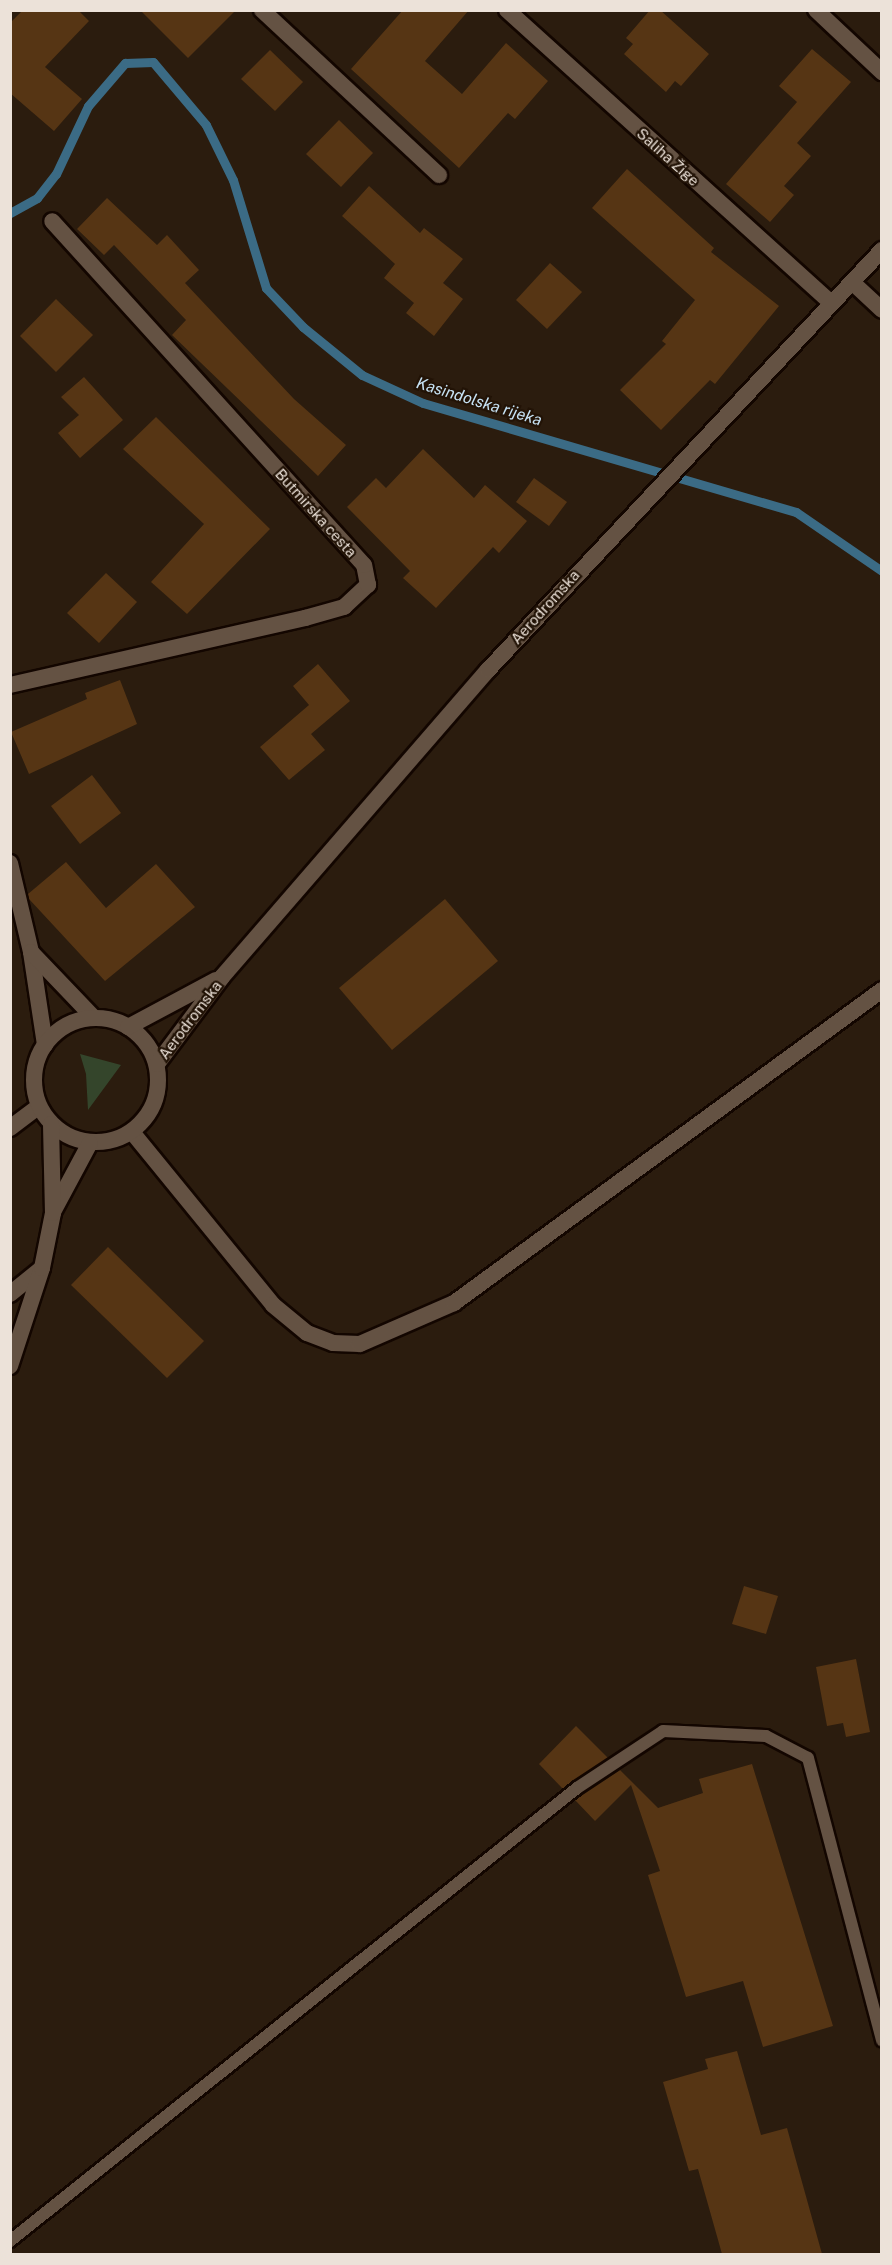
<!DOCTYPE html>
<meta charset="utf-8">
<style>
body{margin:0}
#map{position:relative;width:892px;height:2265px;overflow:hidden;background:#2b1c0e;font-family:"Public Sans",sans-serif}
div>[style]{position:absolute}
.green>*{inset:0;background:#34452b}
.stream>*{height:9px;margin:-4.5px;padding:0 4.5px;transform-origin:4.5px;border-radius:4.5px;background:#3b6b85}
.building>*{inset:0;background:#563514}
.roads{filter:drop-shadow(2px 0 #130600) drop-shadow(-2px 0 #130600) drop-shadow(0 2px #130600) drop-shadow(0 -2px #130600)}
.service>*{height:12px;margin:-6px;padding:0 6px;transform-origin:6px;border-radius:6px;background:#645243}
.minor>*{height:16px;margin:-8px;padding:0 8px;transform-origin:8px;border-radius:8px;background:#645243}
.tertiary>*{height:16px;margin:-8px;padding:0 8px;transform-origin:8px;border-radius:8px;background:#645243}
.tertiary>.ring{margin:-8px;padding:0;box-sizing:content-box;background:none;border:16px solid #645243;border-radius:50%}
span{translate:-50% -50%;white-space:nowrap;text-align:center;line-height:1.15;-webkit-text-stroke:4.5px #221306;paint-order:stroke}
.street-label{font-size:15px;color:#ece2d9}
.water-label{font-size:16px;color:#c7e3f5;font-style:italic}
.frame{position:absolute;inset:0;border:12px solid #ece2d9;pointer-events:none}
</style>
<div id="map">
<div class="green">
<div style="clip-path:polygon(80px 1054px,121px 1065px,88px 1110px,86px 1074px)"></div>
</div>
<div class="stream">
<div style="left:10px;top:213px;width:31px;rotate:-29deg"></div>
<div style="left:37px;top:198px;width:31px;rotate:-52deg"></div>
<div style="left:56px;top:174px;width:75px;rotate:-64.8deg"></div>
<div style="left:88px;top:106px;width:57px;rotate:-49.3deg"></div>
<div style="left:125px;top:63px;width:28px;rotate:-2deg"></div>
<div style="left:153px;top:62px;width:82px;rotate:49.9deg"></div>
<div style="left:206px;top:125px;width:61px;rotate:63.9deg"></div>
<div style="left:233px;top:180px;width:113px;rotate:73deg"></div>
<div style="left:266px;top:288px;width:54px;rotate:46.5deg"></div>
<div style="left:303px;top:327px;width:76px;rotate:39.1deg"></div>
<div style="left:362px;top:375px;width:67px;rotate:24.7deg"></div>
<div style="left:423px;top:403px;width:389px;rotate:16.3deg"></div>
<div style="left:796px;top:512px;width:104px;rotate:34.5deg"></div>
</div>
<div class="building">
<div style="clip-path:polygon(23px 10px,78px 10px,89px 21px,45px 67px,82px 99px,54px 131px,10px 93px,10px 23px)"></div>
<div style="clip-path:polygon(140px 10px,236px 10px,188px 58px)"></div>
<div style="clip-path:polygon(403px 10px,469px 10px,425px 61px,462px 94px,506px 43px,548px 81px,515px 119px,508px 113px,459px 168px,351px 69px)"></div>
<div style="clip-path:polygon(650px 10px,660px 10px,709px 54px,681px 86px,675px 81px,666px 92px,624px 54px,633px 44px,626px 38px)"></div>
<div style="clip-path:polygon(812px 49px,851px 82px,797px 143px,811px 156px,784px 186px,794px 195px,770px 222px,726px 184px,797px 102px,779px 86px)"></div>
<div style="clip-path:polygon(270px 50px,303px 82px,275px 111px,241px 79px)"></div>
<div style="clip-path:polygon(339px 120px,373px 153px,341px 187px,306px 154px)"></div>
<div style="clip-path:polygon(627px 169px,714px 248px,711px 252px,779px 306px,715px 384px,710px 380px,661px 430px,620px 390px,666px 344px,662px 341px,695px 300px,592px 208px)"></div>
<div style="clip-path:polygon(369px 186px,420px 233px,424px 228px,463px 259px,443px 283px,463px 299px,434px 336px,406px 313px,414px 303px,384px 278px,395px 264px,342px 216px)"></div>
<div style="clip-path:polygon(107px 198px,157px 245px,167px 235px,199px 270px,185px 283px,294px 399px,346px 445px,318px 476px,172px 335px,186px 320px,114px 245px,104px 255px,77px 229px)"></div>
<div style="clip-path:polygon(550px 263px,582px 292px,547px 329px,516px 300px)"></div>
<div style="clip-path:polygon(56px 299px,93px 335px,56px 372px,20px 336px)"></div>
<div style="clip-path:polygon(84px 377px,123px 420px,80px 458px,58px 433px,79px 415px,61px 397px)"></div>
<div style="clip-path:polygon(156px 417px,270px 529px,187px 614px,151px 582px,204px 524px,123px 449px)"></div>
<div style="clip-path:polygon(423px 449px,474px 498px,485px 485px,527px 521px,499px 553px,493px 547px,436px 608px,403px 578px,410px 571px,347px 507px,376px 478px,386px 488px)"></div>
<div style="clip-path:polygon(534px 478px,567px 502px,549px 526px,516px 502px)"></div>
<div style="clip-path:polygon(106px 573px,137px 602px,99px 643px,67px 613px)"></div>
<div style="clip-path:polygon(318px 664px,350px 701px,311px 734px,325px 750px,289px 780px,260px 747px,309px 705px,293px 686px)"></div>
<div style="clip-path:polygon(120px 680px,137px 724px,29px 774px,11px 732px,87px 699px,85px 693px)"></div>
<div style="clip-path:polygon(92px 775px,121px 813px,80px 844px,51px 806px)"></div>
<div style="clip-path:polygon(66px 862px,106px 908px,156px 864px,195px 907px,105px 981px,29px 899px,28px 894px)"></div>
<div style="clip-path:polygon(445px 899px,498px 961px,392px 1050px,339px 988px)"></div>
<div style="clip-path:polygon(108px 1247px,204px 1341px,167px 1378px,71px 1285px)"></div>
<div style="clip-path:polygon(744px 1586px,778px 1596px,766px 1634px,732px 1624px)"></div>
<div style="clip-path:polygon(856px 1659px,870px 1732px,846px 1737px,843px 1723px,827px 1726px,816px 1667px)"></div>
<div style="clip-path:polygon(576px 1726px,608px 1758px,563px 1789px,539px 1764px)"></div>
<div style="clip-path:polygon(752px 1764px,833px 2026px,763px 2047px,743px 1981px,686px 1997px,648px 1875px,660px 1871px,631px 1785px,595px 1821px,575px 1800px,620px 1770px,658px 1808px,703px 1793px,699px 1779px)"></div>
<div style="clip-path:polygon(737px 2051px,761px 2135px,787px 2128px,822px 2254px,722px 2254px,698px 2169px,689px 2171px,663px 2082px,708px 2069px,705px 2059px)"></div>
</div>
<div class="roads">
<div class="service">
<div style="left:10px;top:2241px;width:726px;rotate:-38.62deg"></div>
<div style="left:577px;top:1788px;width:103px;rotate:-33.5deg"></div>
<div style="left:663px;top:1731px;width:103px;rotate:2.8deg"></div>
<div style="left:766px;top:1736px;width:47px;rotate:27.6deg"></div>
<div style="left:808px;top:1758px;width:292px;rotate:75.3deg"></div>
</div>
<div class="minor">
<div style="left:262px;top:10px;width:242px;rotate:43deg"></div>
<div style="left:507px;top:10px;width:435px;rotate:42.1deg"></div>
<div style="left:816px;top:10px;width:91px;rotate:43.2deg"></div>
<div style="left:852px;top:282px;width:41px;rotate:43deg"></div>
<div style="left:10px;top:685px;width:303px;rotate:-12.8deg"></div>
<div style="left:305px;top:618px;width:41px;rotate:-15.8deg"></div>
<div style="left:344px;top:607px;width:33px;rotate:-43deg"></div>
<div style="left:368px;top:585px;width:20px;rotate:-101deg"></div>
<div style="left:364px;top:565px;width:464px;rotate:-132.2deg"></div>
<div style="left:10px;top:1128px;width:36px;rotate:-37deg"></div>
<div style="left:132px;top:1132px;width:223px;rotate:50.8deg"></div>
<div style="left:273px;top:1305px;width:44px;rotate:39.5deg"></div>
<div style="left:307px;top:1333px;width:28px;rotate:21deg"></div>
<div style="left:333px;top:1343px;width:27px;rotate:2deg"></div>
<div style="left:360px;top:1344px;width:103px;rotate:-23.6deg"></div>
<div style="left:454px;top:1303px;width:530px;rotate:-36.18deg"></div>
<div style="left:10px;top:1294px;width:41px;rotate:-39.1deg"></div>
</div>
<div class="tertiary">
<div style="left:10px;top:863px;width:91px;rotate:76.7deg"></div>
<div style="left:31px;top:952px;width:94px;rotate:81.4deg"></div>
<div style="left:31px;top:952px;width:91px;rotate:46.3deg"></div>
<div class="ring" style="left:34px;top:1018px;width:108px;height:108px"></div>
<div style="left:128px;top:1027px;width:100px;rotate:-28.1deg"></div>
<div style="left:157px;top:1064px;width:109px;rotate:-53.2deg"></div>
<div style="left:222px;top:977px;width:406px;rotate:-49.1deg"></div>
<div style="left:488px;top:670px;width:576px;rotate:-46.83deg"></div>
<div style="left:53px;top:1212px;width:78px;rotate:-61.8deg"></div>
<div style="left:10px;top:1366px;width:103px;rotate:-71.9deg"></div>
<div style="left:42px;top:1268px;width:56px;rotate:-78.7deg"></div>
<div style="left:53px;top:1213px;width:89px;rotate:-91.3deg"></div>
</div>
</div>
<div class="street-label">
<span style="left:668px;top:157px;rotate:42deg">Saliha Žige</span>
<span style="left:316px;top:513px;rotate:48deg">Butmirska cesta</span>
<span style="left:545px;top:607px;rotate:-48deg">Aerodromska</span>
<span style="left:190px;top:1020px;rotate:-53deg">Aerodromska</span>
</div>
<div class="water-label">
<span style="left:479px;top:402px;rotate:17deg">Kasindolska rijeka</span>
</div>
<div class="frame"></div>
</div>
